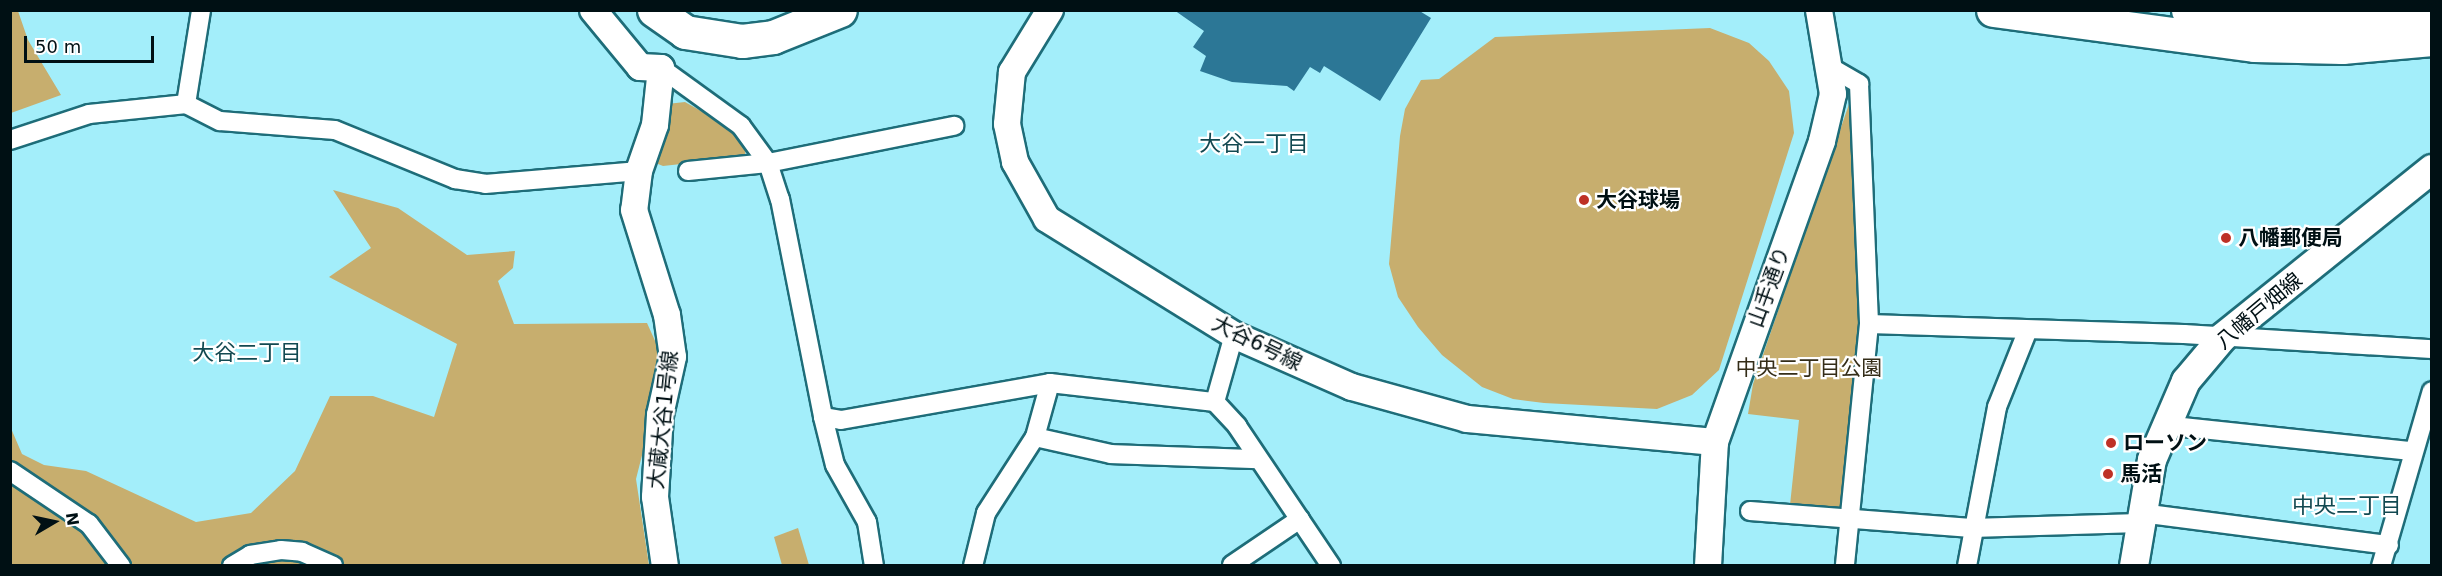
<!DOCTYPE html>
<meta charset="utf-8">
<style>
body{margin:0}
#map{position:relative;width:2442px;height:576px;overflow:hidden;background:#a3eefa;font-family:"DejaVu Sans","Noto Sans JP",sans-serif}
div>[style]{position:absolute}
.green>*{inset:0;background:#c7ae6e}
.building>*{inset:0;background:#2c7796}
.roads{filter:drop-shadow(2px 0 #1e6d79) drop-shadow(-2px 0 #1e6d79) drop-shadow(0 2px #1e6d79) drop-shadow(0 -2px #1e6d79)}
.street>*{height:18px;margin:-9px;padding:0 9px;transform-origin:9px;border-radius:9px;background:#fff}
.secondary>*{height:26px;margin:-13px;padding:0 13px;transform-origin:13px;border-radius:13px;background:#fff}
.primary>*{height:28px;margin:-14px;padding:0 14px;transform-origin:14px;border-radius:14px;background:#fff}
.highway>*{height:33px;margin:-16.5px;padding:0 16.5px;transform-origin:16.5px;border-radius:16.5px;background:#fff}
.dots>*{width:16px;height:16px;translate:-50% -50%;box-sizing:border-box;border:3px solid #fff;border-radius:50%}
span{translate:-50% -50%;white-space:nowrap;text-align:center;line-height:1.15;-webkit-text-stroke:4.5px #fff;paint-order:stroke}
.poi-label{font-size:21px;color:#001014;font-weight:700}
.left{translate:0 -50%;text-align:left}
.street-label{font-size:21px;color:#001014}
.park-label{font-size:21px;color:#342d18}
.neighbourhood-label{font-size:22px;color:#124951}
.frame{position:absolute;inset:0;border:12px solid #001014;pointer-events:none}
.north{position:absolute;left:24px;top:492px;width:60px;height:60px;-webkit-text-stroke:4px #fff;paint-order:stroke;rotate:81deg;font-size:16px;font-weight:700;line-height:24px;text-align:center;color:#001014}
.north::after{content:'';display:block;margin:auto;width:21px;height:27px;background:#001014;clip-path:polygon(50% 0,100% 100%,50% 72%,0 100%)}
.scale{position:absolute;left:24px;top:36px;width:130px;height:27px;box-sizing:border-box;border:3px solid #001014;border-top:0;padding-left:8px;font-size:18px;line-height:21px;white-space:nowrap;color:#001014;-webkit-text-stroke:4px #fff;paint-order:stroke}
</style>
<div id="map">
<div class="green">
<div style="clip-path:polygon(10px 11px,18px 11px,28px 40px,61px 95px,11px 113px)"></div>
<div style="clip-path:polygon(1710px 28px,1749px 43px,1769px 61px,1789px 91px,1794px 133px,1719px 370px,1692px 395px,1657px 409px,1544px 403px,1513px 399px,1482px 387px,1442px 355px,1418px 327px,1398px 297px,1389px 264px,1400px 136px,1405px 109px,1421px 80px,1439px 79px,1495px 37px)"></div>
<div style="clip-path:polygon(685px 102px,717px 120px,746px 144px,745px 157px,663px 166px,653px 162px,667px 104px)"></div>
<div style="clip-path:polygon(1849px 104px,1861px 323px,1842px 510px,1790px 505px,1799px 420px,1748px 414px,1753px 384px)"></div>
<div style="clip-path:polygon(333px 190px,398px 208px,467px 255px,515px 251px,513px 268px,498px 281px,514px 324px,647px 323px,661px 354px,655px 404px,636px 479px,649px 565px,11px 565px,10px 426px,22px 454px,44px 465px,86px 471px,196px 522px,251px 513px,295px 471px,330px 396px,373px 396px,434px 417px,457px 344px,329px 277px,371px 248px)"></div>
<div style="clip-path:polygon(798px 528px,809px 565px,782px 565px,774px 537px)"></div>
</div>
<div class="building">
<div style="clip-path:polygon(1174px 10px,1418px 10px,1431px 18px,1380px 101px,1324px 66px,1320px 73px,1310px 67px,1294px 91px,1287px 86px,1232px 82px,1200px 71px,1206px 56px,1193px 47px,1204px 31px)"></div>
</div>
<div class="roads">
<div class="street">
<div style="left:1830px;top:67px;width:34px;rotate:30deg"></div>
<div style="left:1859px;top:84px;width:240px;rotate:87.6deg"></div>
<div style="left:1869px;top:324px;width:243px;rotate:95.7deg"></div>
<div style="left:661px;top:68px;width:99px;rotate:35.9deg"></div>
<div style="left:741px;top:126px;width:46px;rotate:53.9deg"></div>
<div style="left:768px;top:163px;width:38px;rotate:72deg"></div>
<div style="left:780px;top:199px;width:222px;rotate:78.8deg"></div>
<div style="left:823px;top:417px;width:18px;rotate:9deg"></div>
<div style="left:841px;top:420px;width:212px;rotate:-10deg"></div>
<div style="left:1050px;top:383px;width:166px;rotate:6.6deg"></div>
<div style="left:1215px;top:402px;width:33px;rotate:47deg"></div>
<div style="left:1237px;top:426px;width:169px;rotate:56.1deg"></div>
<div style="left:186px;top:104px;width:95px;rotate:-80.9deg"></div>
<div style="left:10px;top:140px;width:83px;rotate:-18.2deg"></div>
<div style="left:89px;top:114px;width:98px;rotate:-5.9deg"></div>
<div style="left:186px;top:104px;width:38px;rotate:27deg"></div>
<div style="left:220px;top:121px;width:115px;rotate:4.5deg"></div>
<div style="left:335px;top:130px;width:130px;rotate:22.2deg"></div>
<div style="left:455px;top:179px;width:30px;rotate:9deg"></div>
<div style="left:485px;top:184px;width:155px;rotate:-4.8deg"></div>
<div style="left:688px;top:171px;width:80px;rotate:-5.7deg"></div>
<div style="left:768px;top:163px;width:190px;rotate:-11.3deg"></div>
<div style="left:1869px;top:324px;width:315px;rotate:1.8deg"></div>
<div style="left:2184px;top:334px;width:248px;rotate:3.5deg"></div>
<div style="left:1215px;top:402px;width:70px;rotate:-74.2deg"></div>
<div style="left:823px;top:417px;width:49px;rotate:76deg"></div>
<div style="left:835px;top:465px;width:65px;rotate:60.7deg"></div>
<div style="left:867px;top:522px;width:45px;rotate:81deg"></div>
<div style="left:2163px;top:425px;width:248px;rotate:6deg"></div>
<div style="left:1035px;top:437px;width:78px;rotate:12.6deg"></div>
<div style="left:1111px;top:454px;width:146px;rotate:2deg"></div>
<div style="left:10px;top:471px;width:95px;rotate:33.9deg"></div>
<div style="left:89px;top:524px;width:53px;rotate:52.7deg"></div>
<div style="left:1750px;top:511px;width:222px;rotate:4.4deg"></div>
<div style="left:1971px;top:528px;width:169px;rotate:-1.7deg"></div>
<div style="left:2141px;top:513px;width:250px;rotate:7.4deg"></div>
<div style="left:1232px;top:565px;width:82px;rotate:-34.1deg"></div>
<div style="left:232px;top:566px;width:21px;rotate:-31deg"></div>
<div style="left:250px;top:555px;width:31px;rotate:-9deg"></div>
<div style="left:281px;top:550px;width:21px;rotate:5deg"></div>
<div style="left:302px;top:552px;width:34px;rotate:24deg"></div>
<div style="left:973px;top:566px;width:55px;rotate:-76.2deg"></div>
<div style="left:986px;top:513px;width:90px;rotate:-57.2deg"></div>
<div style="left:1035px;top:437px;width:56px;rotate:-74.5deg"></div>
<div style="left:1967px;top:566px;width:162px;rotate:-79.3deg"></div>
<div style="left:1997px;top:407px;width:81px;rotate:-68.2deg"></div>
<div style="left:2381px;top:566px;width:182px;rotate:-73.8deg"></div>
</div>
<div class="secondary">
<div style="left:593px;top:10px;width:74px;rotate:50.5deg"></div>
<div style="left:640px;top:67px;width:21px;rotate:3deg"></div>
<div style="left:661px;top:68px;width:57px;rotate:96deg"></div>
<div style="left:655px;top:125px;width:49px;rotate:109.2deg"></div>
<div style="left:639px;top:171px;width:39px;rotate:97deg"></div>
<div style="left:634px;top:210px;width:110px;rotate:72.6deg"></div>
<div style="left:667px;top:315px;width:42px;rotate:81.9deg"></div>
<div style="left:673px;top:357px;width:59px;rotate:102.6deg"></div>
<div style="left:660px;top:415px;width:82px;rotate:93.5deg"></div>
<div style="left:655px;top:497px;width:70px;rotate:81.8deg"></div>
<div style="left:1050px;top:10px;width:73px;rotate:121.5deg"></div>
<div style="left:1012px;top:72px;width:52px;rotate:95.5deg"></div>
<div style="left:1007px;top:124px;width:39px;rotate:78deg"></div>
<div style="left:1015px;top:162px;width:65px;rotate:60.7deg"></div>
<div style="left:1047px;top:219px;width:220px;rotate:31.8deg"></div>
<div style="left:1234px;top:335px;width:129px;rotate:23.8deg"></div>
<div style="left:1352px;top:387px;width:119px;rotate:15.5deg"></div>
<div style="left:1467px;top:419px;width:249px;rotate:5.3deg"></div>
<div style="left:1708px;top:566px;width:124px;rotate:-86.8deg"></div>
<div style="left:1715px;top:442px;width:319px;rotate:-70.4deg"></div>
<div style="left:1822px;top:141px;width:48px;rotate:-76.8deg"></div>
<div style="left:1833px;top:94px;width:85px;rotate:-99.5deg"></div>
</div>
<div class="primary">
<div style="left:2134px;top:566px;width:108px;rotate:-80.4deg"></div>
<div style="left:2152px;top:460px;width:86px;rotate:-66.7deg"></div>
<div style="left:2186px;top:381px;width:57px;rotate:-49.9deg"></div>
<div style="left:2223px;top:337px;width:268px;rotate:-38.8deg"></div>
</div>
<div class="highway">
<div style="left:654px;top:10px;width:38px;rotate:35deg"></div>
<div style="left:685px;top:32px;width:58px;rotate:9deg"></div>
<div style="left:742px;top:41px;width:31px;rotate:-7deg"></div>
<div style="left:773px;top:37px;width:72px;rotate:-21.9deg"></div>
<div style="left:1993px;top:10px;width:263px;rotate:7.6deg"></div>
<div style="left:2254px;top:45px;width:88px;rotate:1.3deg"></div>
<div style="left:2342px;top:47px;width:90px;rotate:-5.1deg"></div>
<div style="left:2188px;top:10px;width:113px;rotate:5.1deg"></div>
<div style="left:2301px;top:20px;width:131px;rotate:-3.1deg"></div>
</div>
</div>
<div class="dots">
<div style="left:1584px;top:200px;background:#be3126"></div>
<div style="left:2226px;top:238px;background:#be3126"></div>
<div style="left:2111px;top:443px;background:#be3126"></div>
<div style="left:2108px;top:474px;background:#be3126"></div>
</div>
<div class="poi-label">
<span class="left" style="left:1596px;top:200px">大谷球場</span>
<span class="left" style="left:2238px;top:238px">八幡郵便局</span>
<span class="left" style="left:2123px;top:443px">ローソン</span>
<span class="left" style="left:2120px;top:474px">馬活</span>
</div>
<div class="street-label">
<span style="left:1769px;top:287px;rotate:-70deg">山手通り</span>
<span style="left:2259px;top:311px;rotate:-40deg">八幡戸畑線</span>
<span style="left:1257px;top:343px;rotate:26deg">大谷6号線</span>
<span style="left:663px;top:420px;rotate:-84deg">大蔵大谷1号線</span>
</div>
<div class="park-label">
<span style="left:1809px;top:368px">中央二丁目公園</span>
</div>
<div class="neighbourhood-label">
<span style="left:1254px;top:144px">大谷一丁目</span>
<span style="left:247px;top:353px">大谷二丁目</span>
<span style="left:2347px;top:506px">中央二丁目</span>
</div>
<div class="frame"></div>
<div class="north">N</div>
<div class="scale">50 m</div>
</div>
